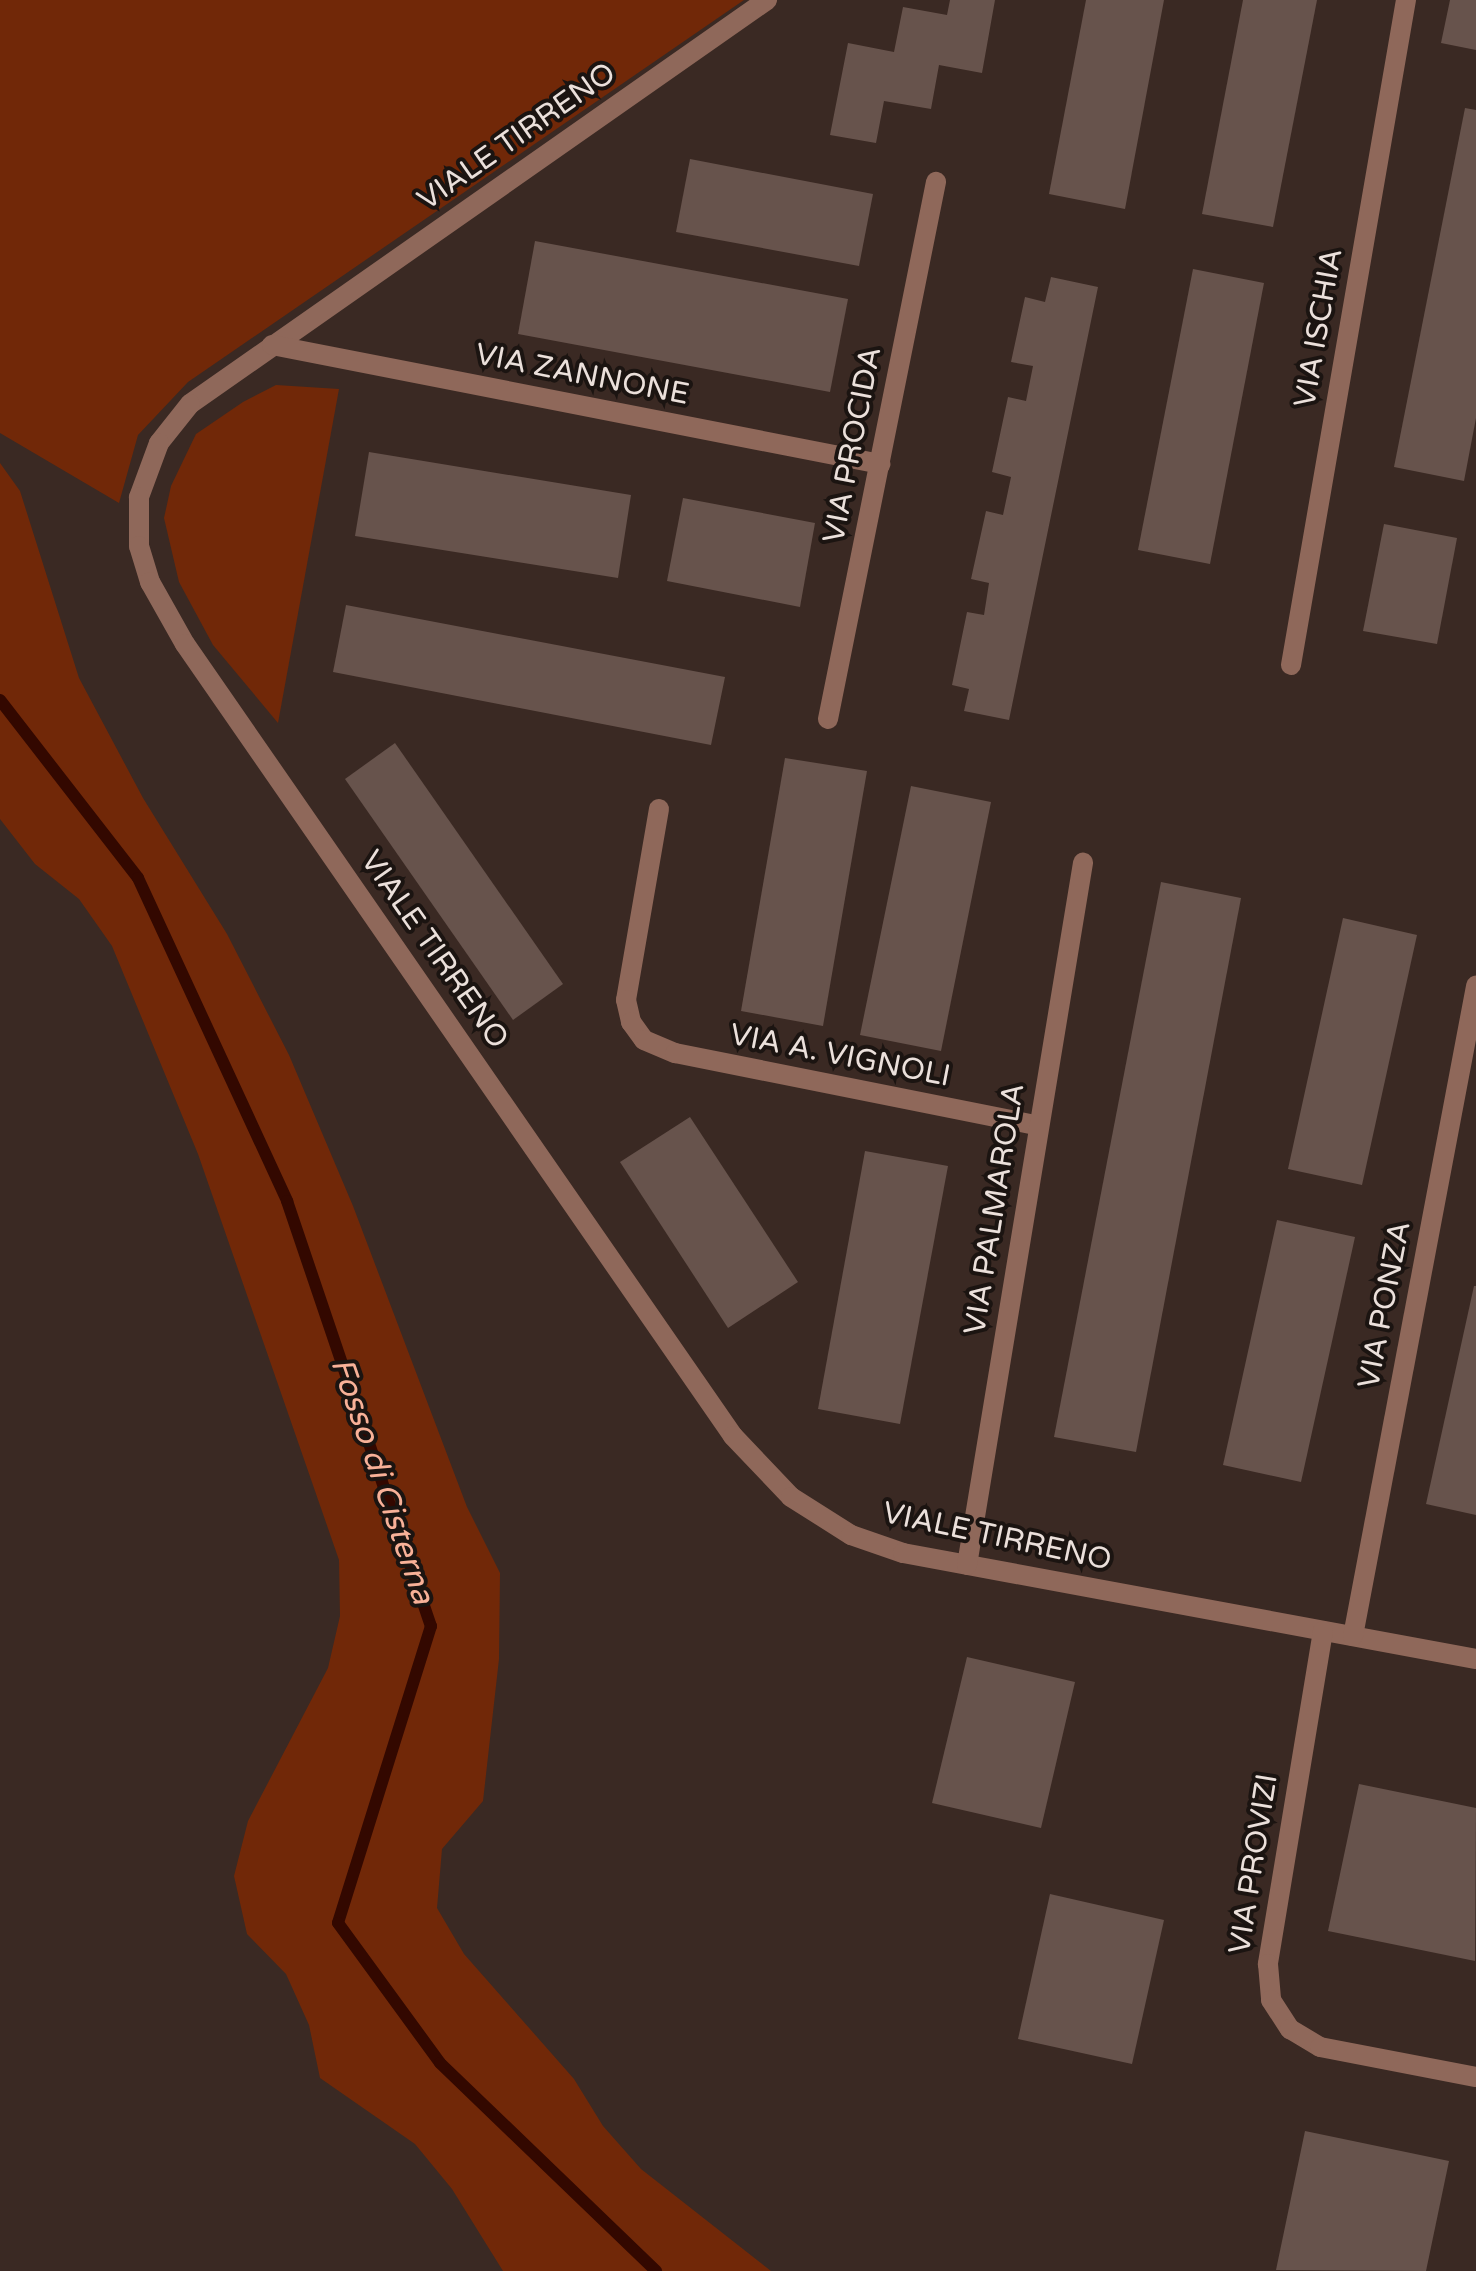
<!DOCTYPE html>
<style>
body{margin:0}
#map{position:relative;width:1476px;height:2271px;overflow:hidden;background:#3a2923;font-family:"Varela Round",sans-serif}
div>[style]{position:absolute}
.green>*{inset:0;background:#712808}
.stream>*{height:12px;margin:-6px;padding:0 6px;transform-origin:6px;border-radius:6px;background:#330800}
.building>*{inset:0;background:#67534c}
.street>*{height:20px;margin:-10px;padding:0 10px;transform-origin:10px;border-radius:10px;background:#8f685a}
span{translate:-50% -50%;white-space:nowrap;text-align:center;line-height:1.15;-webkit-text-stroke:8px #1b1411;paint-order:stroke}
.street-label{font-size:30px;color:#ebe0db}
.water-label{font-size:32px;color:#f8b198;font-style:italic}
</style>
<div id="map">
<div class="green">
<div style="clip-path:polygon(0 0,744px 0,188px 382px,138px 435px,119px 503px,0 433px)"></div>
<div style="clip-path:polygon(276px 385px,339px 389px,278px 723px,213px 645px,179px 582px,164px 518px,171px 486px,196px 434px,243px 402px)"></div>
<div style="clip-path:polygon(0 463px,20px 491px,79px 678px,143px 798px,227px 934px,289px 1055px,353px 1206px,467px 1507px,500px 1573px,499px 1659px,483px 1801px,442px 1849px,437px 1908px,464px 1954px,574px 2079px,603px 2126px,641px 2169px,771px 2271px,503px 2271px,452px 2189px,415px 2144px,320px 2078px,309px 2025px,286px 1974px,247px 1934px,234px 1876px,248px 1821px,328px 1668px,340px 1616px,339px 1560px,198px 1154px,112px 946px,79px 899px,35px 864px,0 819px)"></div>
</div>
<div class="stream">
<div style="left:0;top:700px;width:225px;rotate:52.2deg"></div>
<div style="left:138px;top:878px;width:356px;rotate:65.2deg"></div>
<div style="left:287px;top:1201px;width:449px;rotate:71.3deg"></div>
<div style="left:431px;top:1626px;width:311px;rotate:107.4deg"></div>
<div style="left:338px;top:1923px;width:173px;rotate:53.9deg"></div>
<div style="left:440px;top:2063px;width:300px;rotate:43.9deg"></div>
</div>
<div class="building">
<div style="clip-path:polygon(950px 0,995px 0,982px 73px,939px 65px,931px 109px,884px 101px,876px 143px,830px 135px,848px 43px,894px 52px,903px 7px,947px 15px)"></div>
<div style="clip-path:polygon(1086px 0,1164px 0,1125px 209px,1049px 194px)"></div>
<div style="clip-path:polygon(1243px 0,1317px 0,1273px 227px,1202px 214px)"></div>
<div style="clip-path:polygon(1450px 0,1476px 0,1476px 50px,1441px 43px)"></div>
<div style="clip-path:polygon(1465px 108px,1476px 110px,1476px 418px,1464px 481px,1394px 467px)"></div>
<div style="clip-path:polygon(690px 159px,873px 194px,859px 266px,676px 232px)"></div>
<div style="clip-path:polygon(535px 241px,848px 299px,830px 392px,518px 334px)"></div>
<div style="clip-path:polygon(1193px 269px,1264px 283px,1210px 564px,1138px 550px)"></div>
<div style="clip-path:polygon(1051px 277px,1098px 287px,1009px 720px,964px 711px,969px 689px,952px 685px,967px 612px,984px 615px,989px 583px,971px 579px,986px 511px,1003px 515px,1011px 477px,992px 472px,1008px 397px,1026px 401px,1033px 366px,1011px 362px,1025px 297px,1045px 302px)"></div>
<div style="clip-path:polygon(369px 452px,631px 495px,618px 578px,355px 536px)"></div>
<div style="clip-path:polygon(683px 498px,815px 523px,800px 607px,667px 581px)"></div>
<div style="clip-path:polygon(1384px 524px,1457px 538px,1437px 644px,1363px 631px)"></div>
<div style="clip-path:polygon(346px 605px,725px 677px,711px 745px,333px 672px)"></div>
<div style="clip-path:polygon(395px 743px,563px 984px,513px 1020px,345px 779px)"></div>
<div style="clip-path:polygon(785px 758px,867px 771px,823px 1026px,741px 1011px)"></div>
<div style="clip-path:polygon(911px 786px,991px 802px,941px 1051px,860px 1035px)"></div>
<div style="clip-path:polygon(1161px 882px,1241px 898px,1136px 1452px,1054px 1437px)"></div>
<div style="clip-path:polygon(1343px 918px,1417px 935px,1362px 1185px,1288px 1169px)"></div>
<div style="clip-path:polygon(690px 1117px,798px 1282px,728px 1328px,620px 1162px)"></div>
<div style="clip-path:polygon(865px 1151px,948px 1166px,900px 1424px,818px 1409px)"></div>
<div style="clip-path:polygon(1277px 1220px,1355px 1237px,1301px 1482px,1223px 1465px)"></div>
<div style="clip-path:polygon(1474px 1286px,1476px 1286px,1476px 1515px,1426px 1504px)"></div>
<div style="clip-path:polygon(967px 1657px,1075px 1682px,1041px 1828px,932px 1803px)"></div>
<div style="clip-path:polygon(1359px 1784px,1476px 1808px,1475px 1961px,1328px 1931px)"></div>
<div style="clip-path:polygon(1050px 1894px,1164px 1920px,1132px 2064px,1018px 2039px)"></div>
<div style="clip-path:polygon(1305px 2131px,1449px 2161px,1426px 2271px,1276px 2270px)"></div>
</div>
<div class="street">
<div style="left:767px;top:0;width:704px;rotate:145deg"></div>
<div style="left:190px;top:404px;width:50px;rotate:128.5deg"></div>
<div style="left:159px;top:443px;width:58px;rotate:110.3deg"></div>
<div style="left:139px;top:497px;width:49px;rotate:90deg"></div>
<div style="left:139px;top:546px;width:38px;rotate:73deg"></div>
<div style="left:150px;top:582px;width:71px;rotate:60.6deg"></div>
<div style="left:185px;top:644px;width:963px;rotate:55.32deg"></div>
<div style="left:733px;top:1436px;width:84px;rotate:46.4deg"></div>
<div style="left:791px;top:1497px;width:71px;rotate:32.3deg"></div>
<div style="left:851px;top:1535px;width:55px;rotate:19.1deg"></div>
<div style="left:903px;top:1553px;width:583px;rotate:10.48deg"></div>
<div style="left:272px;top:345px;width:620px;rotate:11.07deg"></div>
<div style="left:1291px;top:665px;width:675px;rotate:-80.19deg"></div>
<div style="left:828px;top:719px;width:548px;rotate:-78.63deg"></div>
<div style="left:659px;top:809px;width:194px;rotate:99.8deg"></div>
<div style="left:626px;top:1000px;width:23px;rotate:77deg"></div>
<div style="left:631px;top:1022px;width:22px;rotate:54deg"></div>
<div style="left:644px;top:1040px;width:34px;rotate:23deg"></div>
<div style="left:675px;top:1053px;width:371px;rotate:11.3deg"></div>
<div style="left:967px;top:1565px;width:712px;rotate:-80.62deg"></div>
<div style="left:1323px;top:1631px;width:338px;rotate:99.4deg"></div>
<div style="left:1268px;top:1964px;width:36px;rotate:85deg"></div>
<div style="left:1271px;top:2000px;width:35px;rotate:57deg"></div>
<div style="left:1290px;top:2029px;width:35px;rotate:31deg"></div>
<div style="left:1320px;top:2047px;width:159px;rotate:10.9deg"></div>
<div style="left:1353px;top:1636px;width:662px;rotate:-79.28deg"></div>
</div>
<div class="street-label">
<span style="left:517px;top:137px;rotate:-35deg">VIALE TIRRENO</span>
<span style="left:1319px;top:328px;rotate:-80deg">VIA ISCHIA</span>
<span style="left:582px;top:375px;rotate:11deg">VIA ZANNONE</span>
<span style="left:853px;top:445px;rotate:-79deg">VIA PROCIDA</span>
<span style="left:434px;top:950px;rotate:55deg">VIALE TIRRENO</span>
<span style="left:840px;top:1056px;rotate:11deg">VIA A. VIGNOLI</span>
<span style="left:995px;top:1209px;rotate:-81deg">VIA PALMAROLA</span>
<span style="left:1385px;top:1305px;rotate:-79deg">VIA PONZA</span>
<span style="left:997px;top:1537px;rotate:12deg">VIALE TIRRENO</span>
<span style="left:1254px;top:1864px;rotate:-81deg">VIA PROVIZI</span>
</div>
<div class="water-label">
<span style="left:382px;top:1481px;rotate:71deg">Fosso di Cisterna</span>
</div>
</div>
